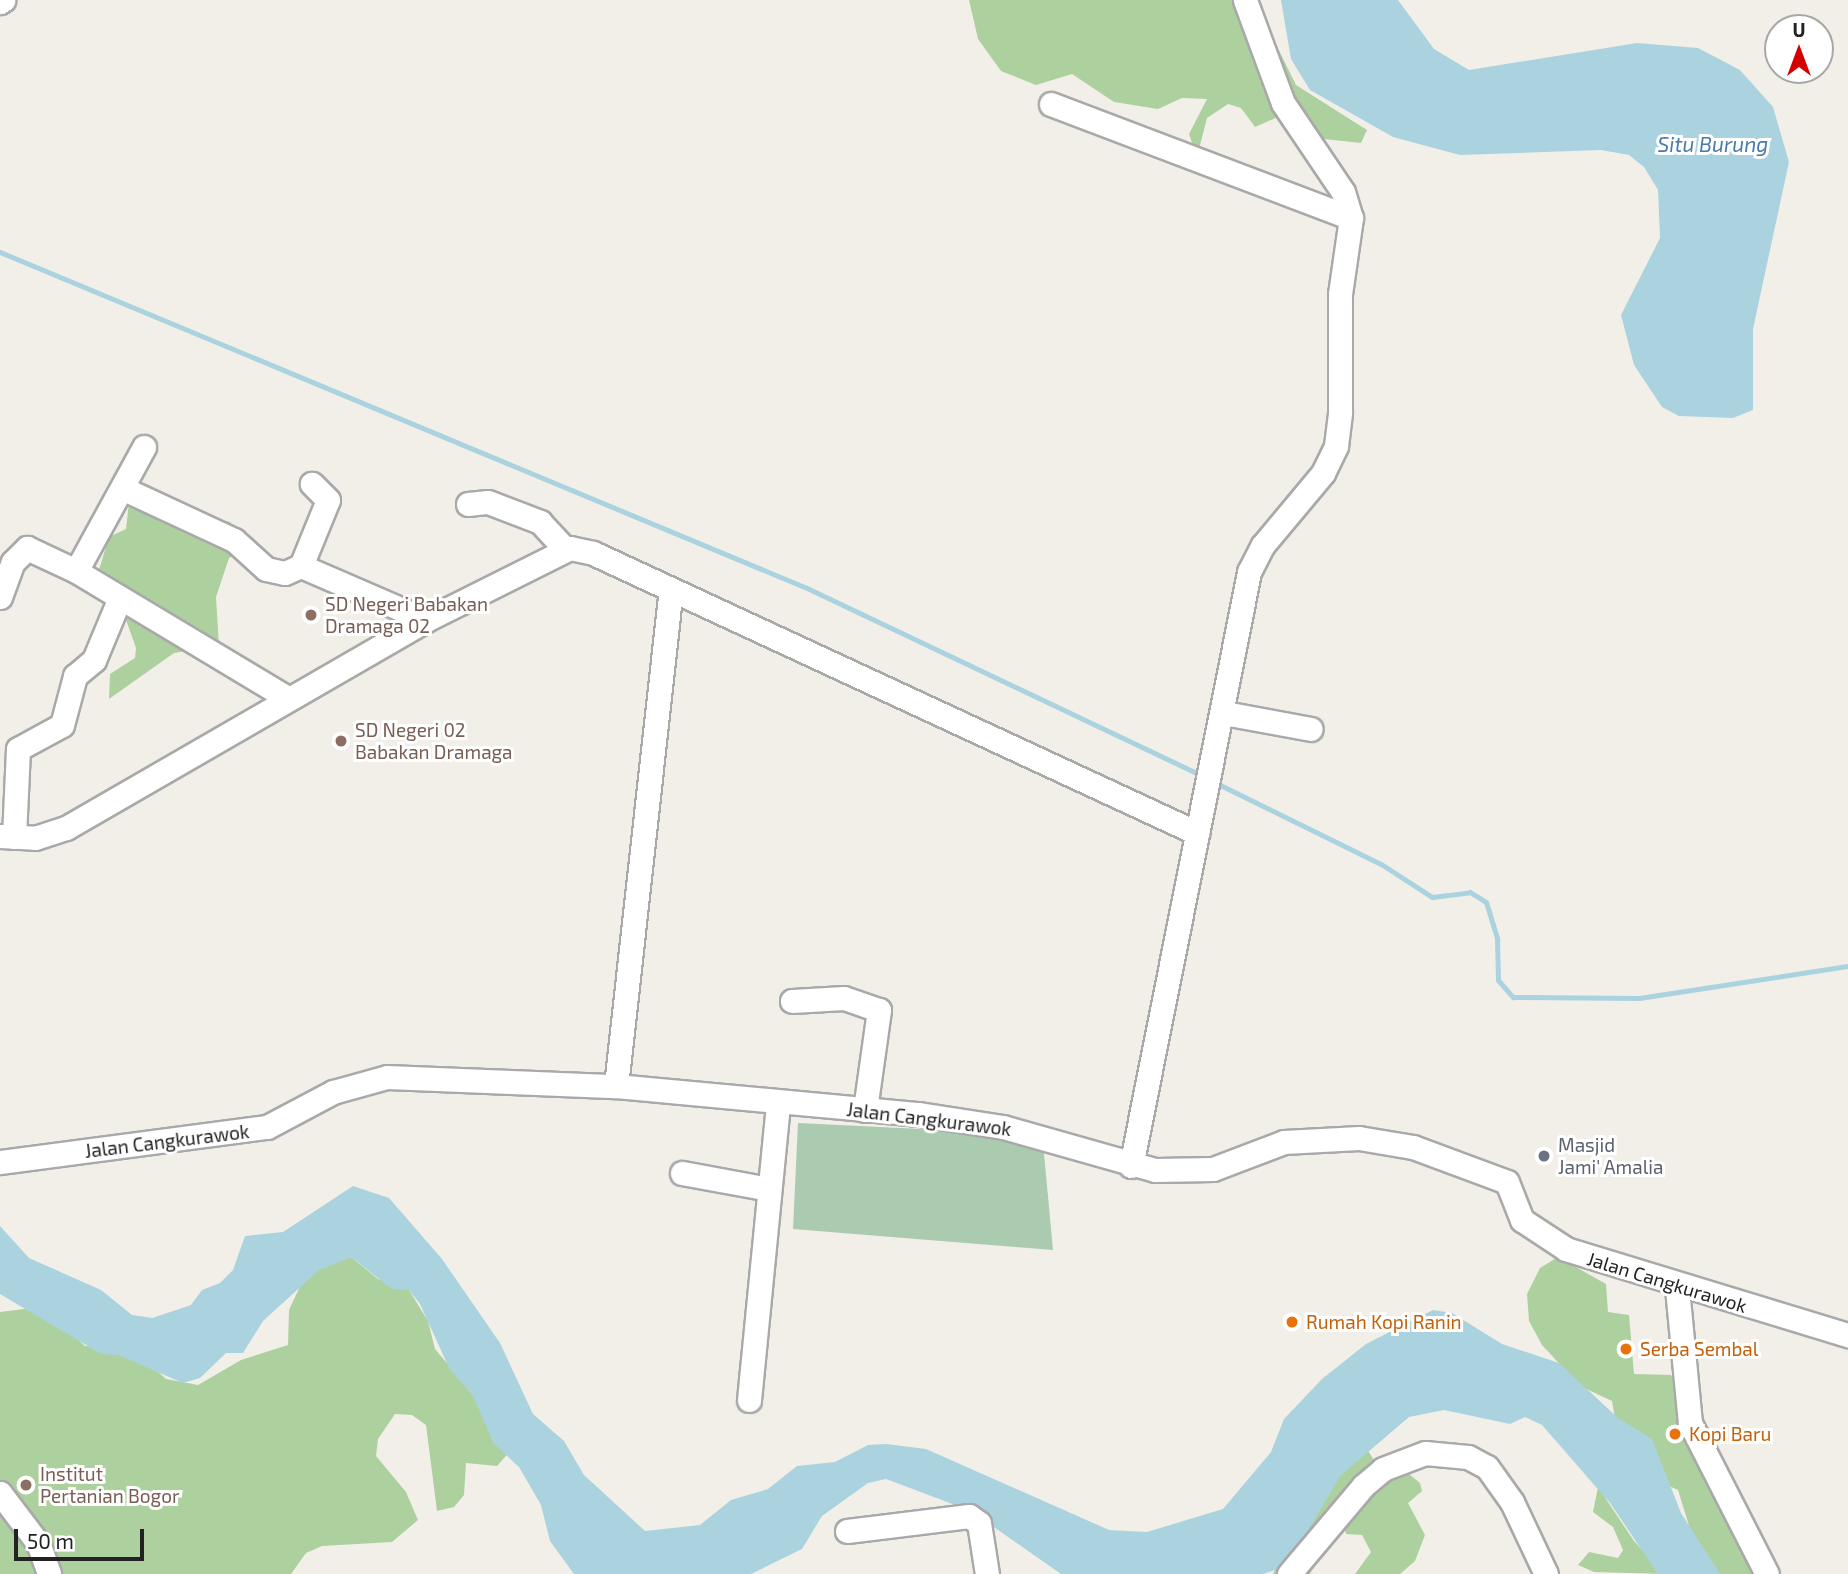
<!DOCTYPE html>
<style>
body{margin:0}
#map{position:relative;width:1848px;height:1574px;overflow:hidden;background:#f2efe9;font-family:"Exo 2",sans-serif}
div>[style]{position:absolute}
.forest>*{inset:0;background:#add19e}
.cemetery>*{inset:0;background:#aacbaf}
.water>*{inset:0;background:#aad3df}
.stream>*{height:5px;margin:-2.5px;padding:0 2.5px;transform-origin:2.5px;border-radius:2.5px;background:#aad3df}
.roads{filter:drop-shadow(2px 0 #a9a9a9) drop-shadow(-2px 0 #a9a9a9) drop-shadow(0 2px #a9a9a9) drop-shadow(0 -2px #a9a9a9)}
.minor>*{height:23px;margin:-11.5px;padding:0 11.5px;transform-origin:11.5px;border-radius:11.5px;background:#fff}
.dots>*{width:19px;height:19px;translate:-50% -50%;box-sizing:border-box;border:4px solid #fff;border-radius:50%}
span{translate:-50% -50%;white-space:nowrap;text-align:center;line-height:1.15;-webkit-text-stroke:6px #fff;paint-order:stroke}
.education-label{font-size:19px;color:#785e54}
.left{translate:0 -50%;text-align:left}
.street-label{font-size:19px;color:#222}
.worship-label{font-size:19px;color:#5b616d}
.food-label{font-size:19px;color:#c56008}
.water-label{font-size:21px;color:#4a7aab;font-style:italic}
.north{position:absolute;left:1764px;top:14px;width:70px;height:70px;box-sizing:border-box;background:#fff;border:2px solid #a7a7a7;border-radius:50%;rotate:0deg;font-size:19px;font-weight:700;line-height:28px;text-align:center;color:#222}
.north::after{content:'';display:block;margin:auto;width:24px;height:32px;background:#d40000;clip-path:polygon(50% 0,100% 100%,50% 72%,0 100%)}
.scale{position:absolute;left:14px;top:1529px;width:130px;height:32px;box-sizing:border-box;border:4px solid #222;border-top:0;padding-left:9px;font-size:21px;line-height:24px;white-space:nowrap;color:#222;-webkit-text-stroke:5px #fff;paint-order:stroke}
</style>
<div id="map">
<div class="forest">
<div style="clip-path:polygon(969px 0,1254px 0,1296px 85px,1367px 130px,1361px 143px,1324px 139px,1280px 116px,1255px 127px,1241px 108px,1228px 104px,1207px 118px,1197px 157px,1189px 134px,1207px 99px,1182px 98px,1158px 109px,1114px 102px,1072px 74px,1036px 85px,1001px 71px,978px 39px)"></div>
<div style="clip-path:polygon(129px 502px,230px 522px,245px 546px,229px 558px,216px 597px,219px 646px,174px 653px,109px 699px,110px 674px,135px 658px,136px 648px,116px 592px,99px 570px,109px 537px,126px 529px)"></div>
<div style="clip-path:polygon(351px 1257px,378px 1279px,409px 1290px,428px 1321px,435px 1349px,462px 1381px,476px 1384px,511px 1450px,497px 1466px,466px 1463px,464px 1495px,454px 1507px,437px 1511px,426px 1425px,412px 1415px,395px 1414px,378px 1439px,376px 1456px,406px 1492px,418px 1520px,392px 1542px,322px 1546px,306px 1553px,291px 1574px,0 1574px,0 1312px,40px 1307px,85px 1346px,133px 1349px,166px 1379px,198px 1385px,241px 1360px,288px 1345px,289px 1310px,309px 1267px)"></div>
<div style="clip-path:polygon(1558px 1257px,1606px 1284px,1608px 1312px,1629px 1315px,1634px 1374px,1671px 1375px,1677px 1383px,1686px 1402px,1676px 1419px,1761px 1574px,1711px 1574px,1712px 1562px,1690px 1529px,1678px 1490px,1662px 1483px,1616px 1425px,1612px 1401px,1580px 1386px,1542px 1345px,1529px 1321px,1527px 1294px,1540px 1268px)"></div>
<div style="clip-path:polygon(1367px 1449px,1375px 1462px,1399px 1466px,1420px 1483px,1422px 1491px,1408px 1503px,1425px 1535px,1415px 1561px,1400px 1574px,1355px 1574px,1371px 1552px,1362px 1535px,1346px 1534px,1340px 1509px,1310px 1574px,1273px 1574px,1300px 1512px)"></div>
<div style="clip-path:polygon(1598px 1487px,1634px 1541px,1665px 1574px,1594px 1572px,1578px 1565px,1589px 1552px,1618px 1558px,1623px 1550px,1613px 1527px,1593px 1512px)"></div>
</div>
<div class="cemetery">
<div style="clip-path:polygon(798px 1123px,982px 1132px,1043px 1143px,1053px 1250px,793px 1229px)"></div>
</div>
<div class="water">
<div style="clip-path:polygon(1281px 0,1398px 0,1434px 49px,1469px 70px,1637px 43px,1698px 48px,1740px 70px,1773px 107px,1789px 162px,1753px 329px,1753px 410px,1733px 418px,1679px 416px,1662px 407px,1634px 365px,1621px 315px,1660px 238px,1658px 190px,1644px 167px,1629px 155px,1601px 150px,1460px 155px,1393px 137px,1310px 90px,1291px 59px)"></div>
<div style="clip-path:polygon(353px 1186px,389px 1198px,442px 1259px,500px 1343px,533px 1414px,564px 1441px,584px 1475px,645px 1531px,700px 1525px,731px 1500px,768px 1489px,797px 1466px,835px 1462px,868px 1445px,886px 1444px,926px 1449px,1109px 1530px,1147px 1532px,1223px 1509px,1271px 1452px,1284px 1419px,1322px 1379px,1366px 1344px,1433px 1310px,1452px 1313px,1502px 1344px,1559px 1363px,1618px 1418px,1652px 1439px,1681px 1513px,1720px 1574px,1658px 1574px,1610px 1503px,1542px 1425px,1525px 1417px,1510px 1424px,1444px 1410px,1409px 1417px,1340px 1476px,1302px 1541px,1278px 1569px,1263px 1574px,1061px 1574px,971px 1511px,886px 1479px,868px 1483px,822px 1516px,802px 1549px,751px 1574px,574px 1574px,550px 1541px,541px 1505px,519px 1467px,494px 1444px,473px 1396px,449px 1368px,420px 1304px,409px 1290px,392px 1289px,351px 1257px,318px 1271px,263px 1321px,243px 1353px,226px 1353px,200px 1378px,183px 1383px,118px 1355px,101px 1354px,0 1294px,0 1226px,29px 1258px,101px 1290px,132px 1315px,152px 1318px,191px 1305px,202px 1290px,220px 1283px,233px 1270px,245px 1236px,283px 1232px)"></div>
</div>
<div class="stream">
<div style="left:0;top:252px;width:876px;rotate:22.61deg"></div>
<div style="left:809px;top:589px;width:436px;rotate:25.4deg"></div>
<div style="left:1212px;top:781px;width:188px;rotate:26.2deg"></div>
<div style="left:1381px;top:864px;width:61px;rotate:32.9deg"></div>
<div style="left:1432px;top:897px;width:38px;rotate:-7deg"></div>
<div style="left:1470px;top:892px;width:19px;rotate:32deg"></div>
<div style="left:1486px;top:902px;width:39px;rotate:73deg"></div>
<div style="left:1497px;top:939px;width:41px;rotate:88.6deg"></div>
<div style="left:1498px;top:980px;width:23px;rotate:49deg"></div>
<div style="left:1513px;top:997px;width:126px;rotate:0.5deg"></div>
<div style="left:1639px;top:998px;width:211px;rotate:-8.7deg"></div>
</div>
<div class="roads">
<div class="minor">
<div style="left:0;top:2px;width:4px;rotate:-34deg"></div>
<div style="left:1051px;top:104px;width:321px;rotate:20.8deg"></div>
<div style="left:144px;top:447px;width:141px;rotate:118.7deg"></div>
<div style="left:76px;top:571px;width:246px;rotate:31deg"></div>
<div style="left:124px;top:489px;width:121px;rotate:24.9deg"></div>
<div style="left:234px;top:540px;width:43px;rotate:42.2deg"></div>
<div style="left:266px;top:569px;width:19px;rotate:12deg"></div>
<div style="left:285px;top:573px;width:17px;rotate:-24deg"></div>
<div style="left:301px;top:566px;width:136px;rotate:23.4deg"></div>
<div style="left:468px;top:504px;width:20px;rotate:-6deg"></div>
<div style="left:488px;top:502px;width:56px;rotate:21deg"></div>
<div style="left:540px;top:522px;width:37px;rotate:47deg"></div>
<div style="left:301px;top:566px;width:71px;rotate:-67.8deg"></div>
<div style="left:328px;top:500px;width:23px;rotate:-135deg"></div>
<div style="left:0;top:597px;width:37px;rotate:-70deg"></div>
<div style="left:13px;top:562px;width:20px;rotate:-45deg"></div>
<div style="left:27px;top:548px;width:54px;rotate:25.1deg"></div>
<div style="left:1224px;top:713px;width:88px;rotate:10.4deg"></div>
<div style="left:0;top:836px;width:35px;rotate:3deg"></div>
<div style="left:35px;top:838px;width:33px;rotate:-18deg"></div>
<div style="left:66px;top:828px;width:416px;rotate:-30deg"></div>
<div style="left:426px;top:620px;width:161px;rotate:-26.6deg"></div>
<div style="left:570px;top:548px;width:24px;rotate:12deg"></div>
<div style="left:593px;top:553px;width:666px;rotate:24.87deg"></div>
<div style="left:14px;top:837px;width:88px;rotate:-87.4deg"></div>
<div style="left:18px;top:749px;width:50px;rotate:-28.6deg"></div>
<div style="left:62px;top:725px;width:51px;rotate:-75.1deg"></div>
<div style="left:75px;top:676px;width:25px;rotate:-40deg"></div>
<div style="left:94px;top:660px;width:65px;rotate:-67.4deg"></div>
<div style="left:792px;top:1001px;width:52px;rotate:-3.3deg"></div>
<div style="left:844px;top:998px;width:37px;rotate:19deg"></div>
<div style="left:879px;top:1010px;width:101px;rotate:98deg"></div>
<div style="left:616px;top:1086px;width:498px;rotate:-83.7deg"></div>
<div style="left:0;top:1162px;width:269px;rotate:-7.5deg"></div>
<div style="left:267px;top:1127px;width:75px;rotate:-27.9deg"></div>
<div style="left:333px;top:1092px;width:56px;rotate:-15.5deg"></div>
<div style="left:387px;top:1077px;width:229px;rotate:2.3deg"></div>
<div style="left:616px;top:1086px;width:304px;rotate:5.3deg"></div>
<div style="left:919px;top:1114px;width:85px;rotate:8.8deg"></div>
<div style="left:1003px;top:1127px;width:158px;rotate:15.8deg"></div>
<div style="left:1155px;top:1170px;width:58px;rotate:-1deg"></div>
<div style="left:1213px;top:1169px;width:76px;rotate:-20.8deg"></div>
<div style="left:1284px;top:1142px;width:75px;rotate:-3.1deg"></div>
<div style="left:1359px;top:1138px;width:55px;rotate:9.5deg"></div>
<div style="left:1413px;top:1147px;width:100px;rotate:20.4deg"></div>
<div style="left:1507px;top:1182px;width:41px;rotate:68.5deg"></div>
<div style="left:1522px;top:1220px;width:53px;rotate:33.4deg"></div>
<div style="left:1566px;top:1249px;width:295px;rotate:17deg"></div>
<div style="left:1131px;top:1166px;width:606px;rotate:-78.76deg"></div>
<div style="left:1249px;top:572px;width:30px;rotate:-63deg"></div>
<div style="left:1263px;top:545px;width:94px;rotate:-50.2deg"></div>
<div style="left:1323px;top:473px;width:30px;rotate:-64deg"></div>
<div style="left:1336px;top:446px;width:34px;rotate:-83deg"></div>
<div style="left:1340px;top:412px;width:118px;rotate:-90deg"></div>
<div style="left:1340px;top:294px;width:77px;rotate:-81.8deg"></div>
<div style="left:1351px;top:218px;width:27px;rotate:-107deg"></div>
<div style="left:1343px;top:192px;width:107px;rotate:-124deg"></div>
<div style="left:1283px;top:103px;width:110px;rotate:-110.3deg"></div>
<div style="left:682px;top:1173px;width:88px;rotate:10.4deg"></div>
<div style="left:1677px;top:1288px;width:136px;rotate:84.5deg"></div>
<div style="left:1690px;top:1423px;width:169px;rotate:63deg"></div>
<div style="left:749px;top:1400px;width:298px;rotate:-84.4deg"></div>
<div style="left:0;top:1493px;width:63px;rotate:52.8deg"></div>
<div style="left:38px;top:1543px;width:33px;rotate:70deg"></div>
<div style="left:847px;top:1531px;width:123px;rotate:-7deg"></div>
<div style="left:969px;top:1516px;width:12px;rotate:35deg"></div>
<div style="left:979px;top:1523px;width:52px;rotate:81.1deg"></div>
<div style="left:1289px;top:1574px;width:115px;rotate:-49.9deg"></div>
<div style="left:1363px;top:1486px;width:26px;rotate:-40deg"></div>
<div style="left:1383px;top:1469px;width:45px;rotate:-20.9deg"></div>
<div style="left:1425px;top:1453px;width:43px;rotate:5.3deg"></div>
<div style="left:1468px;top:1457px;width:21px;rotate:28deg"></div>
<div style="left:1487px;top:1467px;width:43px;rotate:54.5deg"></div>
<div style="left:1512px;top:1502px;width:80px;rotate:64.7deg"></div>
</div>
</div>
<div class="dots">
<div style="left:311px;top:615px;background:#8d6e63"></div>
<div style="left:341px;top:741px;background:#8d6e63"></div>
<div style="left:1544px;top:1156px;background:#6b7280"></div>
<div style="left:1292px;top:1322px;background:#e8710a"></div>
<div style="left:1626px;top:1349px;background:#e8710a"></div>
<div style="left:1675px;top:1434px;background:#e8710a"></div>
<div style="left:26px;top:1485px;background:#8d6e63"></div>
</div>
<div class="education-label">
<span class="left" style="left:325px;top:615px">SD Negeri Babakan<br>Dramaga 02</span>
<span class="left" style="left:355px;top:741px">SD Negeri 02<br>Babakan Dramaga</span>
<span class="left" style="left:40px;top:1485px">Institut<br>Pertanian Bogor</span>
</div>
<div class="street-label">
<span style="left:929px;top:1119px;rotate:7deg">Jalan Cangkurawok</span>
<span style="left:167px;top:1141px;rotate:-7deg">Jalan Cangkurawok</span>
<span style="left:1667px;top:1282px;rotate:17deg">Jalan Cangkurawok</span>
</div>
<div class="worship-label">
<span class="left" style="left:1558px;top:1156px">Masjid<br>Jami' Amalia</span>
</div>
<div class="food-label">
<span class="left" style="left:1306px;top:1322px">Rumah Kopi Ranin</span>
<span class="left" style="left:1640px;top:1349px">Serba Sembal</span>
<span class="left" style="left:1689px;top:1434px">Kopi Baru</span>
</div>
<div class="water-label">
<span style="left:1713px;top:144px">Situ Burung</span>
</div>
<div class="north">U</div>
<div class="scale">50 m</div>
</div>
